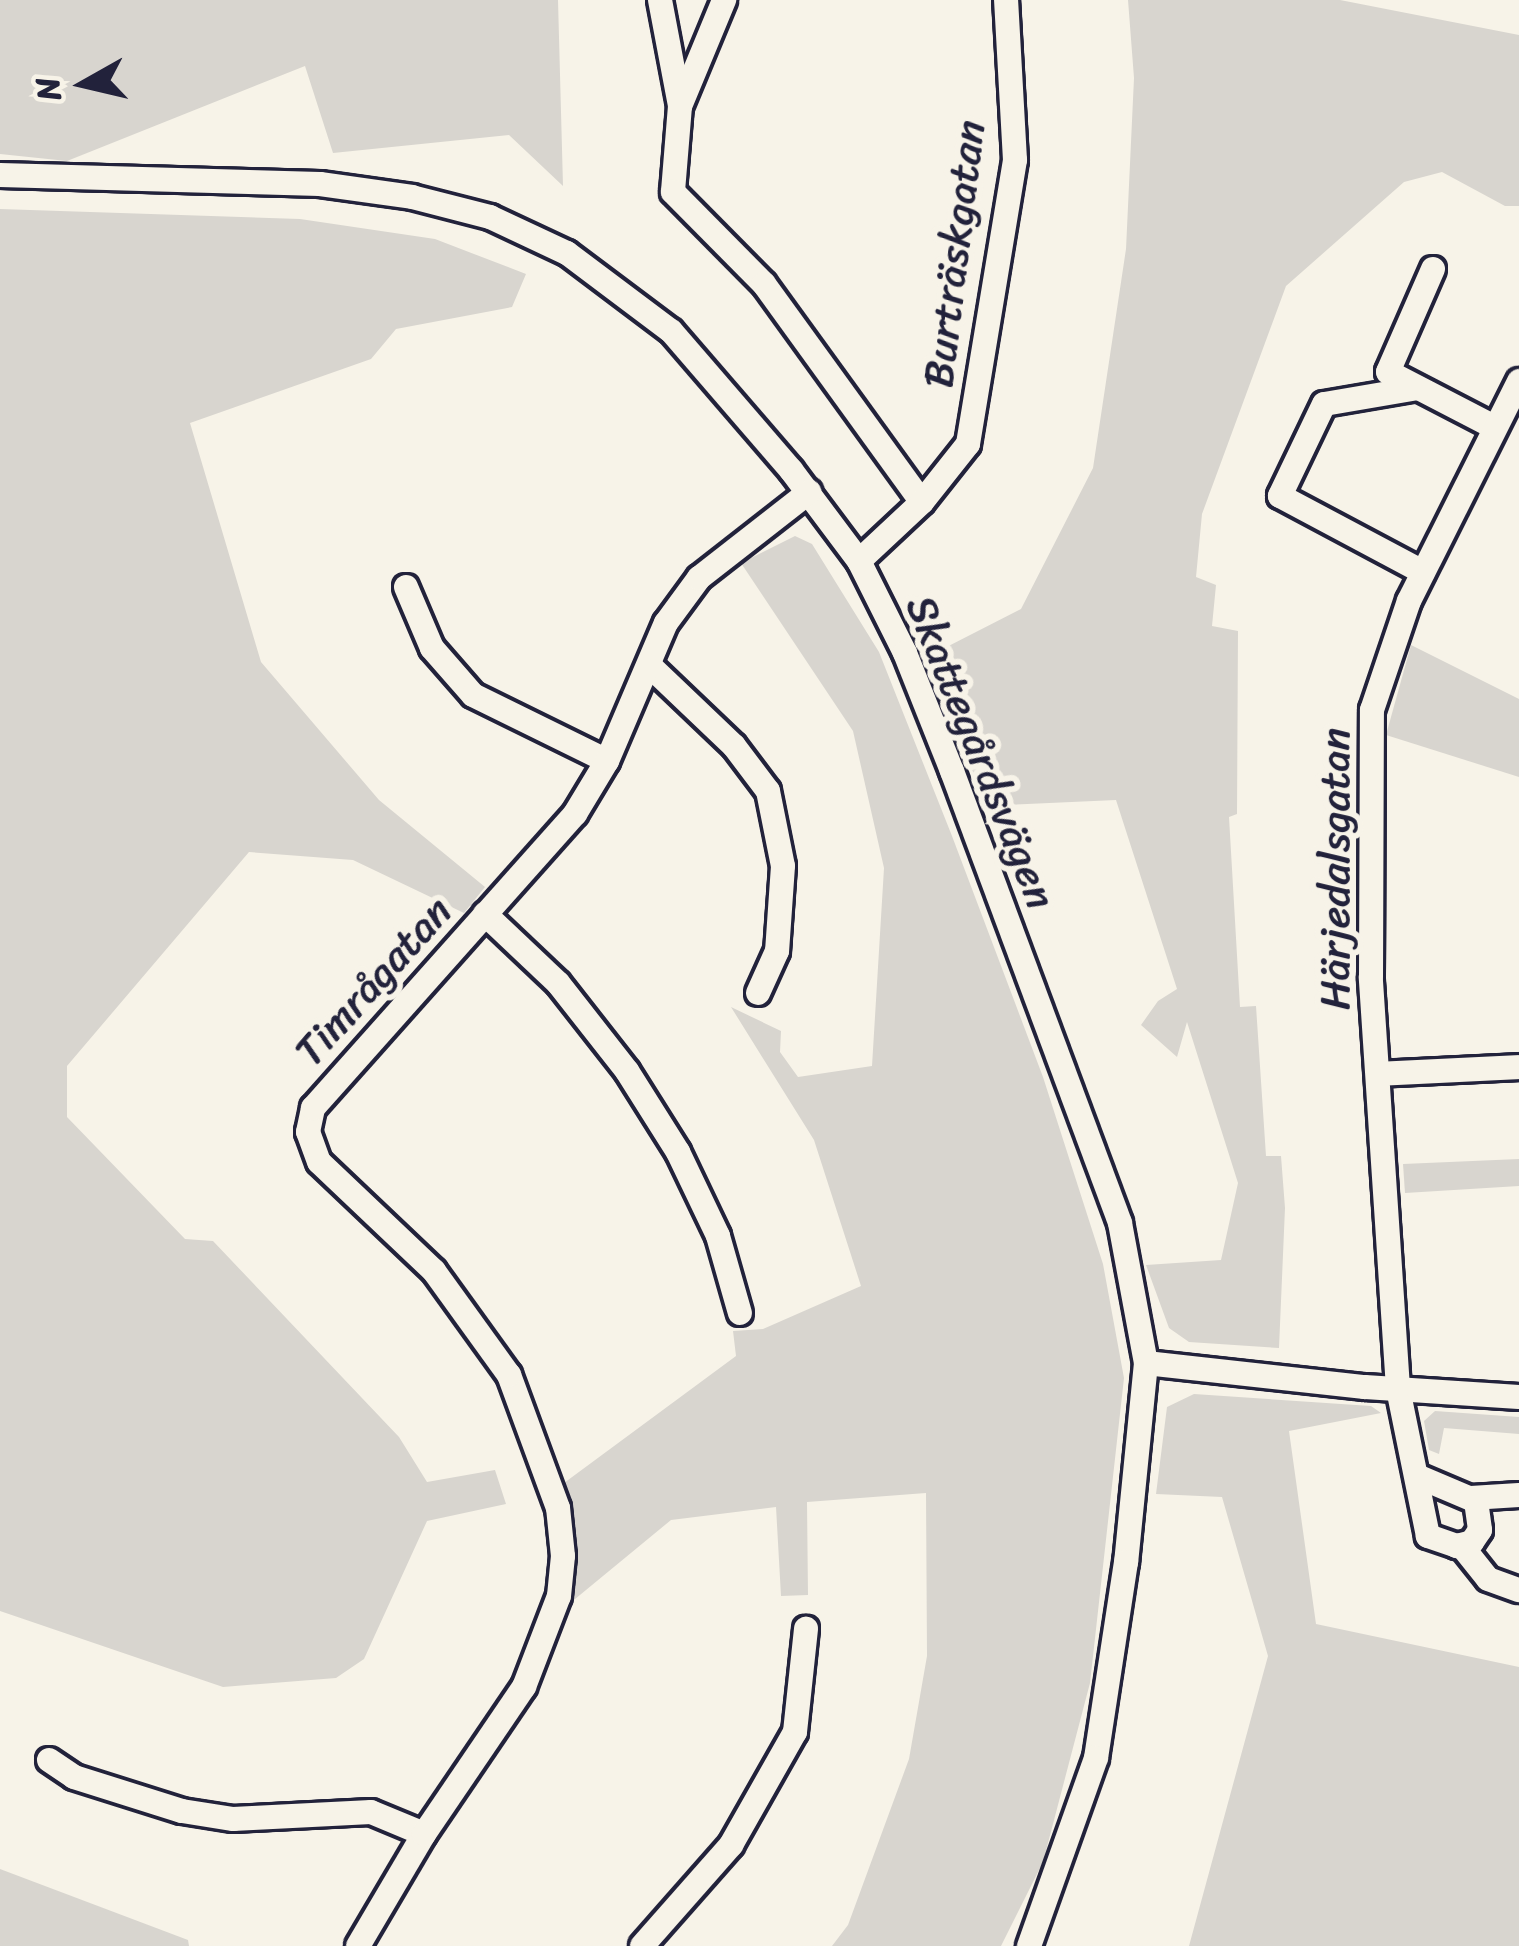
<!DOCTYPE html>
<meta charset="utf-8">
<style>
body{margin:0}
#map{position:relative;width:1519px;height:1946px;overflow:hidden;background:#f7f3e8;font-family:Sriracha,sans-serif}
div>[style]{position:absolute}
.green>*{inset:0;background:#d8d5cf}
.roads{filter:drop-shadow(3px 0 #22223b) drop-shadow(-3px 0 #22223b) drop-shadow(0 3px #22223b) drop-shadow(0 -3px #22223b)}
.minor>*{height:24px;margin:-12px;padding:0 12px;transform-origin:12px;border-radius:12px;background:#f7f3e8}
span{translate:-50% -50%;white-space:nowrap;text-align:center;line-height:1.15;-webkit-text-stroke:12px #f7f3e8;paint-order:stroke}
.street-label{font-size:42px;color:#22223b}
.north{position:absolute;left:24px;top:24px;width:120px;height:120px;-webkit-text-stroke:9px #f7f3e8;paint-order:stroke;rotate:262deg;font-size:33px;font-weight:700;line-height:48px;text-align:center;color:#22223b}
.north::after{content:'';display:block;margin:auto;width:42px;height:54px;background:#22223b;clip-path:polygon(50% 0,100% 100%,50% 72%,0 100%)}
</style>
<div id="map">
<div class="green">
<div style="clip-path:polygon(0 0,558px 0,563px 186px,509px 135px,333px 153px,305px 66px,67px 161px,0 154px)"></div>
<div style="clip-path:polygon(1128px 0,1340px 0,1519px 35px,1519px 206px,1505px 206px,1442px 172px,1404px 182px,1286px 286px,1202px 514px,1196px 577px,1216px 585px,1212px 626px,1238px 631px,1237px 814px,1229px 817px,1240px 1007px,1256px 1006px,1266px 1156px,1281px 1156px,1285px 1208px,1279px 1348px,1189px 1342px,1169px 1328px,1146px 1265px,1221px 1260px,1238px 1183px,1187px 1022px,1177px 1057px,1141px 1025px,1158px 1001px,1177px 989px,1116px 800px,986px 806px,929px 656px,1021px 609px,1093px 468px,1126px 249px,1134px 78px)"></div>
<div style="clip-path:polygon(0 209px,300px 219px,435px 239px,526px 274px,512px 307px,396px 329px,371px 359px,190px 423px,261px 662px,379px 800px,485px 887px,464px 913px,353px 860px,249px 852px,67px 1066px,67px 1117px,185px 1239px,213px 1241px,399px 1437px,427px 1482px,495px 1470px,506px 1504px,427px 1521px,364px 1659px,336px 1678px,223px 1687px,0 1611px)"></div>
<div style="clip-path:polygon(795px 536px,812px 544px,879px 652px,952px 836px,1043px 1077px,1103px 1264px,1124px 1378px,1090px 1683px,1043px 1862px,1001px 1946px,832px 1946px,848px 1925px,909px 1759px,927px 1656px,926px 1493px,807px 1502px,808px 1595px,781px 1596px,776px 1507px,671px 1520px,569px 1604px,574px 1539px,564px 1483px,736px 1356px,733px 1331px,763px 1329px,861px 1286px,814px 1140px,731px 1007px,781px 1031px,780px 1052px,798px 1077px,872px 1066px,884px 868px,853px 731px,741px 563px)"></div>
<div style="clip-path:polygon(1411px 645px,1519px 699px,1519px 777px,1386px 735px)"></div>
<div style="clip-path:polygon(1519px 1159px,1519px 1186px,1405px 1193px,1403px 1164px)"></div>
<div style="clip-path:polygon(1194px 1394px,1371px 1406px,1381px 1413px,1289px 1431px,1316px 1624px,1519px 1667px,1519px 1946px,1189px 1946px,1268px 1656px,1222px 1497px,1156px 1494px,1167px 1407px)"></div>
<div style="clip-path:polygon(1435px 1411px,1519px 1417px,1519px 1434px,1444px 1428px,1439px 1454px,1429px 1450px,1424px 1421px)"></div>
<div style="clip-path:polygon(0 1869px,188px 1940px,189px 1946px,0 1946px)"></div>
</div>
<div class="roads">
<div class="minor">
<div style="left:660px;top:0;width:108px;rotate:79.3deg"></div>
<div style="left:680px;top:106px;width:86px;rotate:94.7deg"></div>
<div style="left:673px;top:192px;width:129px;rotate:45.3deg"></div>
<div style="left:764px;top:284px;width:269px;rotate:54.1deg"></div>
<div style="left:681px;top:104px;width:113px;rotate:-67.5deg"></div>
<div style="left:0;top:175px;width:320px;rotate:1.6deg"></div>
<div style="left:320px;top:184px;width:93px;rotate:8deg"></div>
<div style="left:412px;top:197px;width:81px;rotate:14.4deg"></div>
<div style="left:490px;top:217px;width:85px;rotate:25.1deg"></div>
<div style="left:567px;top:253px;width:130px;rotate:36.9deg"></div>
<div style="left:671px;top:331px;width:184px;rotate:49.2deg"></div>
<div style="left:791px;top:470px;width:114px;rotate:53.2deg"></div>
<div style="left:859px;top:561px;width:103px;rotate:63.4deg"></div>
<div style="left:905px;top:653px;width:127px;rotate:68.3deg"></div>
<div style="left:952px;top:771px;width:482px;rotate:69.6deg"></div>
<div style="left:1120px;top:1223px;width:142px;rotate:79.5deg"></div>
<div style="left:1146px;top:1363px;width:200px;rotate:95.7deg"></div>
<div style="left:1126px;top:1562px;width:198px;rotate:98.7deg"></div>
<div style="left:1096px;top:1758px;width:200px;rotate:109.6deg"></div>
<div style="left:1433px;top:269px;width:112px;rotate:113.6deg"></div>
<div style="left:1388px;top:372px;width:119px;rotate:27.4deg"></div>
<div style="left:1418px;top:388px;width:95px;rotate:170.3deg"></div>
<div style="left:1324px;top:404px;width:102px;rotate:115.6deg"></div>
<div style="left:1280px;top:496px;width:162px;rotate:28deg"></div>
<div style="left:859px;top:561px;width:86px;rotate:-43.1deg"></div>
<div style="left:922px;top:502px;width:74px;rotate:-51.6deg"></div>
<div style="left:968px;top:444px;width:288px;rotate:-80.6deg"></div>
<div style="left:1015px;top:160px;width:160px;rotate:-93.2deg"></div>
<div style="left:406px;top:587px;width:66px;rotate:66.9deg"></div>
<div style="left:432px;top:648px;width:62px;rotate:48.9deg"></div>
<div style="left:473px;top:695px;width:149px;rotate:26.2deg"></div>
<div style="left:649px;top:665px;width:117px;rotate:43.6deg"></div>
<div style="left:734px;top:746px;width:56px;rotate:52.9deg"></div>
<div style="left:768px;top:791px;width:76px;rotate:78.7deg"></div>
<div style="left:783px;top:866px;width:85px;rotate:94deg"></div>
<div style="left:777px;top:951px;width:46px;rotate:114.3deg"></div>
<div style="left:485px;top:914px;width:100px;rotate:43.4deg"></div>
<div style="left:558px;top:983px;width:112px;rotate:51.9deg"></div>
<div style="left:627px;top:1071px;width:96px;rotate:57.8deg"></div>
<div style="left:678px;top:1152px;width:93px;rotate:64.5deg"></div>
<div style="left:718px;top:1236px;width:80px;rotate:74.1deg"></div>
<div style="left:1378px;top:1074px;width:141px;rotate:-2.8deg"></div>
<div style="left:1146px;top:1363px;width:220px;rotate:6.3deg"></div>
<div style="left:1365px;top:1387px;width:154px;rotate:3.7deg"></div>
<div style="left:1417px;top:1476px;width:64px;rotate:23deg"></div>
<div style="left:1476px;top:1501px;width:29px;rotate:82deg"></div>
<div style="left:1480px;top:1530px;width:14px;rotate:124deg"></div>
<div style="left:1472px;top:1542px;width:16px;rotate:165deg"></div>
<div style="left:1457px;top:1546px;width:31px;rotate:-161deg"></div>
<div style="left:1428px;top:1536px;width:151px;rotate:-101.5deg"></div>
<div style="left:1398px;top:1388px;width:412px;rotate:-93.8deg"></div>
<div style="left:1371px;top:977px;width:267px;rotate:-89.8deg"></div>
<div style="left:1372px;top:710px;width:115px;rotate:-71.3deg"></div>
<div style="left:1409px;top:601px;width:246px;rotate:-63.4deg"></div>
<div style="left:1471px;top:1498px;width:48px;rotate:-3.6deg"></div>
<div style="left:1461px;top:1545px;width:43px;rotate:51.5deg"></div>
<div style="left:1488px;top:1579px;width:33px;rotate:20deg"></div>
<div style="left:49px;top:1760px;width:30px;rotate:34deg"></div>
<div style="left:74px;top:1777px;width:113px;rotate:17.5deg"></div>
<div style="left:182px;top:1811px;width:52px;rotate:8.9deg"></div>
<div style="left:233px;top:1819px;width:138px;rotate:-2.9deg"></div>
<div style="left:371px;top:1812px;width:57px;rotate:22.5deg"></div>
<div style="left:358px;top:1946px;width:130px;rotate:-59.5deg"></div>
<div style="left:424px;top:1834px;width:178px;rotate:-55.8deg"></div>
<div style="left:524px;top:1687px;width:97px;rotate:-69deg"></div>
<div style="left:559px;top:1596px;width:40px;rotate:-84.3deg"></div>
<div style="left:563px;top:1556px;width:48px;rotate:-95.9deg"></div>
<div style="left:558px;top:1508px;width:142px;rotate:-110.2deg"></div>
<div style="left:509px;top:1375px;width:128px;rotate:-125.8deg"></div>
<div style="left:434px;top:1271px;width:158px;rotate:-136.5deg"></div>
<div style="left:319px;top:1162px;width:32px;rotate:-110deg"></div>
<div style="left:308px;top:1132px;width:25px;rotate:-78deg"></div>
<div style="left:313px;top:1108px;width:394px;rotate:-48.3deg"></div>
<div style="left:575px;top:814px;width:62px;rotate:-58.9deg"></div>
<div style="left:607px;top:761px;width:150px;rotate:-66.9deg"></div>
<div style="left:666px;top:623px;width:56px;rotate:-53.7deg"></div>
<div style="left:699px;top:578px;width:140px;rotate:-38deg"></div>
<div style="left:642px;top:1946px;width:135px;rotate:-48.6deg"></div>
<div style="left:731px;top:1845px;width:130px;rotate:-60.5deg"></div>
<div style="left:795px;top:1732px;width:104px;rotate:-83.9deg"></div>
</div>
</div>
<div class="street-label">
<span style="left:954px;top:254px;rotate:-83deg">Burträskgatan</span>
<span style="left:981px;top:752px;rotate:68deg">Skattegårdsvägen</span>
<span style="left:1335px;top:869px;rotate:-90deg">Härjedalsgatan</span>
<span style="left:373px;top:981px;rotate:-48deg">Timrågatan</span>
</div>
<div class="north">N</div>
</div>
